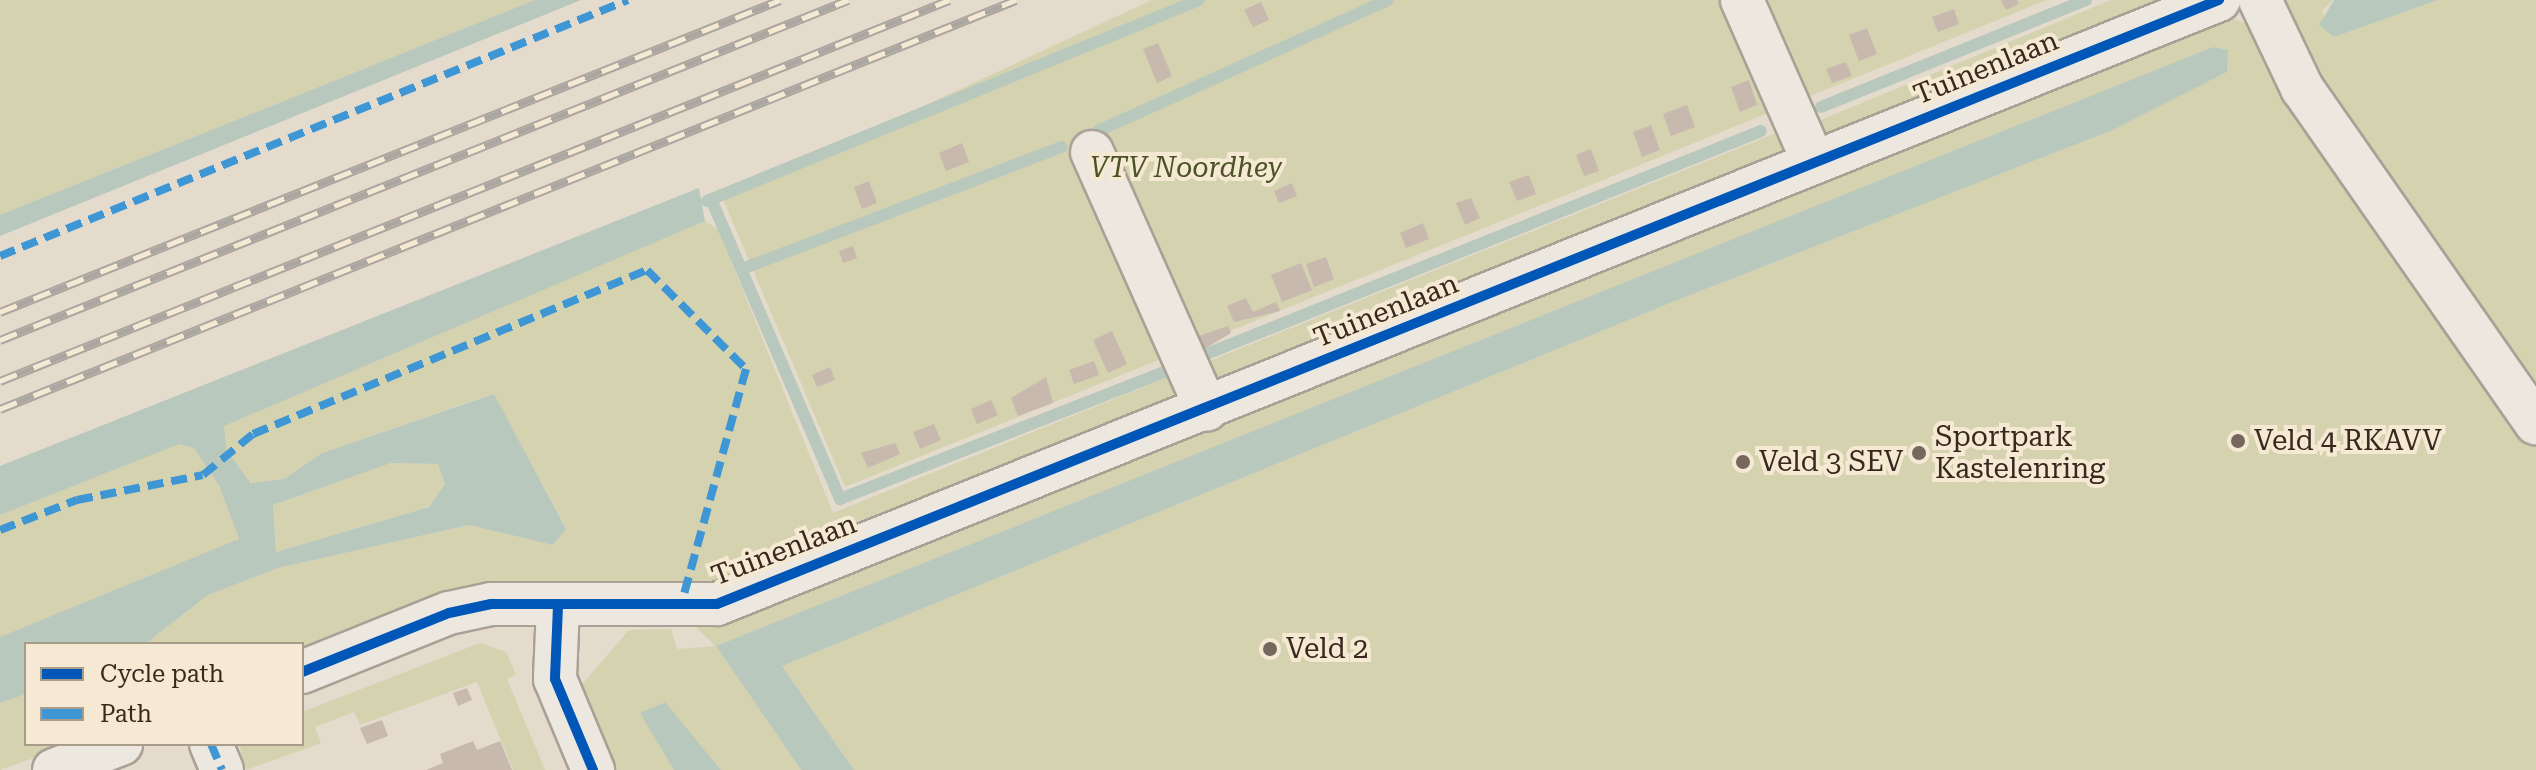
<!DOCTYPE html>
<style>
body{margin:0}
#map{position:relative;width:2536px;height:770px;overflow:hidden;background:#e4dbcd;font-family:"Roboto Serif",serif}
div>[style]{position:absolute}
.green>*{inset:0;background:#d5d2b0}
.water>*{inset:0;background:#b9c8bd}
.stream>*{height:12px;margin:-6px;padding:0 6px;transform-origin:6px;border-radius:6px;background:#b9c8bd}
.building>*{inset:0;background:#c7b9ae}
.roads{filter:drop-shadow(2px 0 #a9a096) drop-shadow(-2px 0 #a9a096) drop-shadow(0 2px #a9a096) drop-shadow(0 -2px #a9a096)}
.minor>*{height:42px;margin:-21px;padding:0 21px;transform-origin:21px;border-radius:21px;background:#ece7df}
.rail>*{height:9px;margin-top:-4.5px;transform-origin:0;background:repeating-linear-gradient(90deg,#f5e9d3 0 18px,#aba69f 0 36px);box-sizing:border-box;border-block:2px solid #aba69f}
.quiet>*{height:8px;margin-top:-4px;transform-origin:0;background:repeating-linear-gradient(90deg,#3e96d5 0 16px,transparent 0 24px)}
.cycleway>*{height:10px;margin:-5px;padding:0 5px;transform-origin:5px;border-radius:5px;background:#0057b8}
.dots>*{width:22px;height:22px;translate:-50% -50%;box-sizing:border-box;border:4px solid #f5e9d3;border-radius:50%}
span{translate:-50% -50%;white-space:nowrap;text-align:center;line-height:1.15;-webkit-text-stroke:8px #f5e9d3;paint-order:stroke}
.street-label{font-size:28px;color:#37291e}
.park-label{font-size:28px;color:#4b5326;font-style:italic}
.poi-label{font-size:28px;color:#37291e}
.left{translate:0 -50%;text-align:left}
.legend{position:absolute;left:24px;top:642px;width:280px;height:104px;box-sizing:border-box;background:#f5e9d3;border:2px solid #a99c8b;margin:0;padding:10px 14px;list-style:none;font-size:24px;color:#37291e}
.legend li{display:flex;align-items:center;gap:16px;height:40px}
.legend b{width:40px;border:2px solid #a99c8b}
</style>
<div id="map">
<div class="green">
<div style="clip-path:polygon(0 0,535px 0,0 215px)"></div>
<div style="clip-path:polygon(1152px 0,2047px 0,845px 487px,723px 199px)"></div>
<div style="clip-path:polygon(2111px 0,2176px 0,1822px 140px,1806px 126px)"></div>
<div style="clip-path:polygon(2285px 0,2333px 0,2322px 11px,2334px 37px,2438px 0,2536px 0,2536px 770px,854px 770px,782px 666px,1680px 299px,2113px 130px,2227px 72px,2213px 47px,716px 646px,801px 770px,721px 770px,664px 702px,641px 714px,674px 770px,613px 770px,580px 687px,629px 630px,671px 629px,677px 649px,715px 646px,695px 626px,721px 622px,2223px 15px,2254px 26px,2278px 17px)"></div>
<div style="clip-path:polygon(1784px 130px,1783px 156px,1223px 381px,1204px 363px)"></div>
<div style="clip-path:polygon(705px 221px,718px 229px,833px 513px,1181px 372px,1180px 402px,710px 589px,302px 655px,302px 644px,145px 644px,208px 595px,278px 568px,469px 525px,554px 545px,566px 528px,493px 394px,322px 453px,284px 479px,252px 483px,241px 470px,220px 486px,239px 540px,0 637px,0 515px)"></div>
<div style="clip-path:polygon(391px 463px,438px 464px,445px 484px,429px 507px,276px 552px,273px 505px)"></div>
<div style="clip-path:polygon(480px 643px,506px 652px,516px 674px,507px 679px,545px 770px,513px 770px,477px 682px,360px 725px,354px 712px,315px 727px,321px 743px,246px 770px,239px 744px,302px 744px,302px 712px)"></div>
<div style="clip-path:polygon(26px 694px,26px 744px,73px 744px,0 770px,0 703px)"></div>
</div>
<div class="water">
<div style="clip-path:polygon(535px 0,581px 0,0 236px,0 215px)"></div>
<div style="clip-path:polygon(2334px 0,2438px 0,2334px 37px,2319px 25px)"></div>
<div style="clip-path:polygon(2213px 47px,2228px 50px,2227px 72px,2113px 130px,1680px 299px,782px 666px,854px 770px,801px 770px,716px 646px)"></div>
<div style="clip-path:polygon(evenodd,699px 188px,705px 221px,224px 426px,226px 450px,251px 483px,284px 479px,322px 453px,494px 394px,566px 529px,553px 545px,469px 525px,278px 568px,208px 595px,145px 644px,26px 644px,26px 694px,0 703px,0 637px,239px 539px,219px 485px,194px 448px,179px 444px,0 515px,0 466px,699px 188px,391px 463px,438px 464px,445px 484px,429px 507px,276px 552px,273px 505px,391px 463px)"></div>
<div style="clip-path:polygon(665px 702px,721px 770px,674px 770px,640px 713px)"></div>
</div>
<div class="stream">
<div style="left:1821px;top:107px;width:286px;rotate:-22deg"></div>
<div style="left:1098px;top:131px;width:318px;rotate:-24.3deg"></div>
<div style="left:711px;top:199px;width:327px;rotate:66.7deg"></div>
<div style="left:840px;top:499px;width:350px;rotate:-21.4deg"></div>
<div style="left:707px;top:201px;width:531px;rotate:-22.22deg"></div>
<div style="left:742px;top:269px;width:342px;rotate:-20.9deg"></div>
<div style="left:1204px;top:355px;width:600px;rotate:-21.91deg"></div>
</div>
<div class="building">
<div style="clip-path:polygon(2001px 0,2017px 0,2019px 4px,2006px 10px)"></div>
<div style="clip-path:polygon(1261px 2px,1269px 20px,1253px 27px,1244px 10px)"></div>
<div style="clip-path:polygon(1954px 9px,1959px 24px,1938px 32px,1932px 17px)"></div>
<div style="clip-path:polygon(1867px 28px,1877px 54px,1859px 61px,1849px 35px)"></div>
<div style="clip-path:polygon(1158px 43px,1172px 76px,1157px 83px,1143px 49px)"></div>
<div style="clip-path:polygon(1846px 62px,1852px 76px,1832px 83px,1826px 69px)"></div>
<div style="clip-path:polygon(1749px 80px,1757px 105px,1740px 112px,1731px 87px)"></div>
<div style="clip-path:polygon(1687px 105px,1695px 127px,1671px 136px,1663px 114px)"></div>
<div style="clip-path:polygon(1651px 125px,1660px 150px,1642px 157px,1633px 132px)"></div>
<div style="clip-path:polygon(962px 143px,969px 162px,946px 171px,939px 153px)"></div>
<div style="clip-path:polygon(1591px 149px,1599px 171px,1584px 176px,1576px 155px)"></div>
<div style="clip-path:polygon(1529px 175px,1536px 194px,1517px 201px,1509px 182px)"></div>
<div style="clip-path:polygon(869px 181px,877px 203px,862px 209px,854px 187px)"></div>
<div style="clip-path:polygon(1292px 183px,1297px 196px,1279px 203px,1274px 191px)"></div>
<div style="clip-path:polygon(1471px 198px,1480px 218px,1465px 225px,1456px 203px)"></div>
<div style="clip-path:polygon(1423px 223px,1429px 239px,1406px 248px,1400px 233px)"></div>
<div style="clip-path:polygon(853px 246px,857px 258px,843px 263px,839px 251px)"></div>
<div style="clip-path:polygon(1326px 257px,1334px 279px,1314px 287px,1306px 264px)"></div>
<div style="clip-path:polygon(1301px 263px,1312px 290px,1282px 302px,1271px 275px)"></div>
<div style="clip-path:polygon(1246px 298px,1253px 312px,1276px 302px,1280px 311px,1234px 322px,1227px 306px)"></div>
<div style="clip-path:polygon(1228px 326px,1231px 333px,1201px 351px,1196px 337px)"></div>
<div style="clip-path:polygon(1112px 331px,1127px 364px,1108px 373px,1093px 340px)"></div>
<div style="clip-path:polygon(1094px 361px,1099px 375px,1074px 384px,1069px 370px)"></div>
<div style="clip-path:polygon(830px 367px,835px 380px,817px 387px,812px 375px)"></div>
<div style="clip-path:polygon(1046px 377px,1053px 403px,1018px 416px,1011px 398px)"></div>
<div style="clip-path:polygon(991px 400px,998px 415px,977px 424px,971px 409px)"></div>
<div style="clip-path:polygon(934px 424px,941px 440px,920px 449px,913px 432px)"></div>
<div style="clip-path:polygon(895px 443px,900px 454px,868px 468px,861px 453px)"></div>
<div style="clip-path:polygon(467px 688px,472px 700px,458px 706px,453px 693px)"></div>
<div style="clip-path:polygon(382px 720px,388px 736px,367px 744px,360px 728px)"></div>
<div style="clip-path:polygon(473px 741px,477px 750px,500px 741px,512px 770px,426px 770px,443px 763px,440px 754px)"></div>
</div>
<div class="roads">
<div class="minor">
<div style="left:1742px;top:0;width:178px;rotate:66.2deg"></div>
<div style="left:2260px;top:0;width:98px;rotate:64.5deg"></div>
<div style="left:2302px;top:88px;width:409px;rotate:55.1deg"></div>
<div style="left:1092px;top:152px;width:282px;rotate:66deg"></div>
<div style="left:558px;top:606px;width:73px;rotate:92.4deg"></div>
<div style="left:555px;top:679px;width:99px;rotate:67.3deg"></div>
<div style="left:302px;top:672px;width:158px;rotate:-21.9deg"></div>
<div style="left:449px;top:613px;width:43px;rotate:-12.1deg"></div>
<div style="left:491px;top:604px;width:226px"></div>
<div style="left:717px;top:604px;width:1619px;rotate:-21.91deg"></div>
<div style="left:211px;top:744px;width:28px;rotate:67deg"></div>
<div style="left:54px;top:770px;width:72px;rotate:-21.2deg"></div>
</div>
</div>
<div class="rail">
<div style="left:0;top:312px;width:840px;rotate:-21.8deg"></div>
<div style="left:0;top:340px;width:914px;rotate:-21.85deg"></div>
<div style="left:0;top:381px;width:1023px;rotate:-21.87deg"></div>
<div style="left:0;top:409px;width:1095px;rotate:-21.93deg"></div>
</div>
<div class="quiet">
<div style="left:0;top:256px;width:678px;rotate:-22.18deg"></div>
<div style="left:0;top:530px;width:83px;rotate:-21.3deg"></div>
<div style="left:77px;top:500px;width:128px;rotate:-11.2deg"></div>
<div style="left:203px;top:475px;width:65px;rotate:-39.4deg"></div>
<div style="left:253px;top:434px;width:427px;rotate:-22.6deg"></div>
<div style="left:647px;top:270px;width:140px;rotate:45deg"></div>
<div style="left:746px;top:369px;width:248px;rotate:105.4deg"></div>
<div style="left:211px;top:744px;width:28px;rotate:67deg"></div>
</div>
<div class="cycleway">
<div style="left:558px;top:606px;width:73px;rotate:92.4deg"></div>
<div style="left:555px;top:679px;width:99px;rotate:67.3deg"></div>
<div style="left:302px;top:672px;width:158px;rotate:-21.9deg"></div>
<div style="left:449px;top:613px;width:43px;rotate:-12.1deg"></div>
<div style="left:491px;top:604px;width:226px"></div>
<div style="left:717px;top:604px;width:1619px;rotate:-21.91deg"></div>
</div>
<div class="dots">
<div style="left:2238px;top:441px;background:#74675b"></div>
<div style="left:1919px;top:453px;background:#74675b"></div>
<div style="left:1743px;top:462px;background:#74675b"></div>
<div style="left:1270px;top:649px;background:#74675b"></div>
</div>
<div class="street-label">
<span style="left:1986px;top:68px;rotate:-22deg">Tuinenlaan</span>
<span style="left:1386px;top:311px;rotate:-22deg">Tuinenlaan</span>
<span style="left:784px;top:550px;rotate:-21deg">Tuinenlaan</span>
</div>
<div class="park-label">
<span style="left:1186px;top:168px">VTV Noordhey</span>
</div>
<div class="poi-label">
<span class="left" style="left:1935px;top:453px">Sportpark<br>Kastelenring</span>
<span class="left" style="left:2254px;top:441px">Veld 4 RKAVV</span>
<span class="left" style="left:1759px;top:462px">Veld 3 SEV</span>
<span class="left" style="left:1286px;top:649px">Veld 2</span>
</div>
<ul class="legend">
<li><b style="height:10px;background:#0057b8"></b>Cycle path</li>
<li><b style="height:10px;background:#3e96d5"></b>Path</li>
</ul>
</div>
